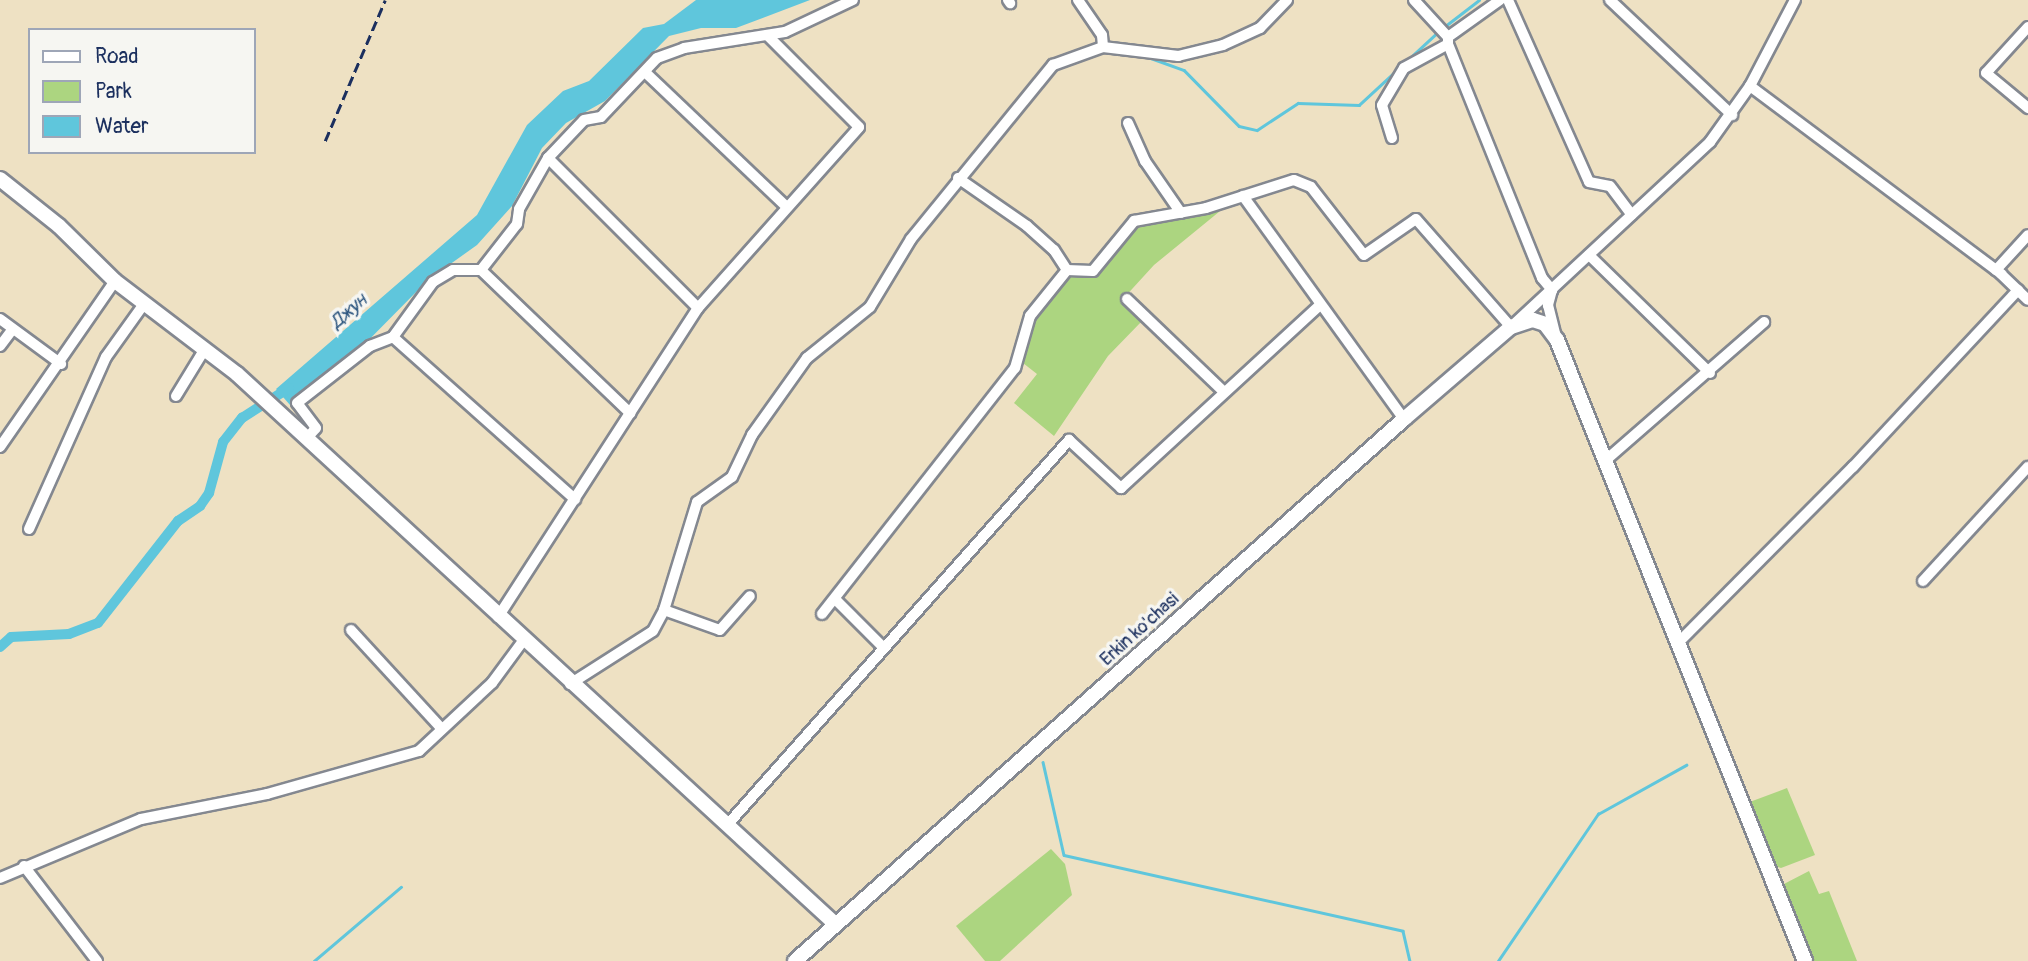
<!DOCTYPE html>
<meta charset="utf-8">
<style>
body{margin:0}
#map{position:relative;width:2028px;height:961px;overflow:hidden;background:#eee1c3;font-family:Pangolin,sans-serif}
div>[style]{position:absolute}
.green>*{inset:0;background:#acd580}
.water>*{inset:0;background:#5fc6dc}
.stream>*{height:2.5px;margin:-1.25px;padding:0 1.25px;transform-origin:1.25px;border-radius:1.25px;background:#5fc6dc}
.canal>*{height:10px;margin:-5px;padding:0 5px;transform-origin:5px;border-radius:5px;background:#5fc6dc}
.roads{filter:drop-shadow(2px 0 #848890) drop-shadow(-2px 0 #848890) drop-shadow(0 2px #848890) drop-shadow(0 -2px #848890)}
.minor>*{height:10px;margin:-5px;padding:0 5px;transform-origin:5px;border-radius:5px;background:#fff}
.secondary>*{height:14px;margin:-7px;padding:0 7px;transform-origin:7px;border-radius:7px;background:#fff}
.rail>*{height:2.5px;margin-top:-1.25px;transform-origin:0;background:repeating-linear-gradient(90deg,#1b2f5e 0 10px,transparent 0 15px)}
span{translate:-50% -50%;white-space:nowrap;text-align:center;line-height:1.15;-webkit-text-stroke:7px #f6f6f2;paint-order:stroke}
.street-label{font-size:18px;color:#1b2f5e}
.water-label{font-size:19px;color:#2c557e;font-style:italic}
.legend{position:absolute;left:28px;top:28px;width:228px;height:126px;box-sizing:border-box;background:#f6f6f2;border:2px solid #9ea6b7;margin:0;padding:9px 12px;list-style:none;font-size:21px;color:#1b2f5e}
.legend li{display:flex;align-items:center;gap:14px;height:35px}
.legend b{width:35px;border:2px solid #9ea6b7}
</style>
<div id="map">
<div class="green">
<div style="clip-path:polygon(1225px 207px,1154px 265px,1122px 300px,1142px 321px,1108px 356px,1054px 436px,1014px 403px,1037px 374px,1023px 363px,1035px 314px,1067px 277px,1099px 274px,1135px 226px)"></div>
<div style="clip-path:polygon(1787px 788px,1815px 855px,1781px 868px,1773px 865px,1747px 803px)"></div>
<div style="clip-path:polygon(1051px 849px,1065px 864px,1072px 895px,1000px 961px,985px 961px,956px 926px)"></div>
<div style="clip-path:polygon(1809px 871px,1819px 894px,1829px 891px,1857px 961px,1813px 961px,1782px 885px)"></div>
</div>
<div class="water">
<div style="clip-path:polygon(696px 0,810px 0,736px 28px,701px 28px,669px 36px,605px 101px,566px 123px,542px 148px,512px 206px,477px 245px,428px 280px,347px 362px,322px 375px,290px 405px,276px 389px,477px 215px,527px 125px,563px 91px,589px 81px,643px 28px,664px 24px)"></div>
</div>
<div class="stream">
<div style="left:1444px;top:27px;width:44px;rotate:-37.6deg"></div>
<div style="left:1148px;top:57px;width:38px;rotate:20deg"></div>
<div style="left:1184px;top:70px;width:78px;rotate:45.5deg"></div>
<div style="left:1239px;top:126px;width:18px;rotate:13deg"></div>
<div style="left:1257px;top:130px;width:49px;rotate:-33.4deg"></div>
<div style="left:1298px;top:103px;width:61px;rotate:1.9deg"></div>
<div style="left:1359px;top:105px;width:109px;rotate:-42.8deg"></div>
<div style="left:1043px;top:762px;width:95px;rotate:77.3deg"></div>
<div style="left:1064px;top:855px;width:347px;rotate:12.6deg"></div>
<div style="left:1403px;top:931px;width:31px;rotate:77deg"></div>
<div style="left:314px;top:961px;width:114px;rotate:-40.4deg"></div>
<div style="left:1498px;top:961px;width:178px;rotate:-55.8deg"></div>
<div style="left:1598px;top:814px;width:101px;rotate:-29.1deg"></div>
</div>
<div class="canal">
<div style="left:0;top:647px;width:15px;rotate:-42deg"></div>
<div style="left:11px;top:637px;width:58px;rotate:-3deg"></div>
<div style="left:69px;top:634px;width:31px;rotate:-21deg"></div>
<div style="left:98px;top:623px;width:130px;rotate:-51.9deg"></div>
<div style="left:178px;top:521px;width:27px;rotate:-34deg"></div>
<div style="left:200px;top:506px;width:16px;rotate:-55deg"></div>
<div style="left:209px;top:493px;width:53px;rotate:-74.6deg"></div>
<div style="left:223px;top:442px;width:31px;rotate:-52deg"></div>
<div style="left:242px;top:418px;width:56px;rotate:-32.6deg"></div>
</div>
<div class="roads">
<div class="minor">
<div style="left:1008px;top:0;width:4px;rotate:56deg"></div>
<div style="left:1078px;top:0;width:42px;rotate:55.6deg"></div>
<div style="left:1102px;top:35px;width:12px;rotate:85deg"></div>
<div style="left:1414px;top:0;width:50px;rotate:47.4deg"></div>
<div style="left:1500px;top:0;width:64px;rotate:144.6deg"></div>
<div style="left:1448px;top:37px;width:7px;rotate:90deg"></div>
<div style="left:1448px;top:44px;width:252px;rotate:68.1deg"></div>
<div style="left:1542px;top:278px;width:16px;rotate:50deg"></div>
<div style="left:1508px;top:0;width:199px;rotate:66deg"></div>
<div style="left:1589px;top:182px;width:21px;rotate:11deg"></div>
<div style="left:1610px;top:186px;width:36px;rotate:53deg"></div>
<div style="left:1610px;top:0;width:168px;rotate:43.3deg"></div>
<div style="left:2028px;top:27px;width:62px;rotate:132.4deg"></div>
<div style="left:1986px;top:73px;width:55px;rotate:39.8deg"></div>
<div style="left:645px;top:72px;width:196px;rotate:43.6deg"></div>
<div style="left:1750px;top:86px;width:314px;rotate:36.8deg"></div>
<div style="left:2001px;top:274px;width:37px;rotate:44deg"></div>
<div style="left:1128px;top:123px;width:42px;rotate:65.9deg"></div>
<div style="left:1145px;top:161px;width:63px;rotate:55.3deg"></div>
<div style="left:1392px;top:138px;width:34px;rotate:-107deg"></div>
<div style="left:1382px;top:105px;width:43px;rotate:-59.3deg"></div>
<div style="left:1404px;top:68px;width:50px;rotate:-28.6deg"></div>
<div style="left:548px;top:158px;width:212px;rotate:45deg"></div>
<div style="left:958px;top:178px;width:84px;rotate:34.8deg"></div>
<div style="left:1027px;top:226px;width:36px;rotate:42deg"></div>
<div style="left:1054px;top:250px;width:24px;rotate:57deg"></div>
<div style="left:1243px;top:196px;width:275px;rotate:54.2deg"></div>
<div style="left:1589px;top:255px;width:169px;rotate:44.3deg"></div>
<div style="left:481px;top:270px;width:58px;rotate:-52deg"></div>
<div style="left:517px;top:224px;width:15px;rotate:-82deg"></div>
<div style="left:519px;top:209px;width:59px;rotate:-60.4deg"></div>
<div style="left:548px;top:158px;width:52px;rotate:-46.5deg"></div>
<div style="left:584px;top:120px;width:17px;rotate:-10deg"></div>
<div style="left:601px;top:117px;width:81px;rotate:-46.5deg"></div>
<div style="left:657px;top:58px;width:29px;rotate:-20deg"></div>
<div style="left:684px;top:48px;width:102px;rotate:-9deg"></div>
<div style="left:785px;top:32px;width:75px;rotate:-25.2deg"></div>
<div style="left:1996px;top:270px;width:47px;rotate:-47.6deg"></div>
<div style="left:1552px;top:290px;width:16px;rotate:105deg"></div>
<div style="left:1548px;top:305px;width:29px;rotate:76deg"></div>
<div style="left:1127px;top:299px;width:134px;rotate:43.8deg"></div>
<div style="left:0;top:319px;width:76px;rotate:36.4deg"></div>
<div style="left:393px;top:337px;width:244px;rotate:41.7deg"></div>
<div style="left:0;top:346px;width:21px;rotate:-53deg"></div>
<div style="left:176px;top:396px;width:52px;rotate:-58.5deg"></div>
<div style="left:307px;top:438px;width:13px;rotate:-48deg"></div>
<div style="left:316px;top:428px;width:31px;rotate:-127deg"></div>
<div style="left:297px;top:403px;width:93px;rotate:-38deg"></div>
<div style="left:370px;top:346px;width:25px;rotate:-21deg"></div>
<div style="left:393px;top:337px;width:68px;rotate:-54deg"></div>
<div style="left:433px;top:282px;width:23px;rotate:-31deg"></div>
<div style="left:453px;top:270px;width:28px"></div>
<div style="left:481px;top:270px;width:207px;rotate:43.8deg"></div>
<div style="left:0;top:447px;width:202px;rotate:-55.3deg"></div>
<div style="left:1606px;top:460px;width:210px;rotate:-41.1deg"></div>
<div style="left:29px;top:529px;width:188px;rotate:-65.9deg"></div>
<div style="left:106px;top:357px;width:65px;rotate:-54.4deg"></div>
<div style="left:1923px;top:581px;width:155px;rotate:-47.4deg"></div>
<div style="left:836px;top:600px;width:66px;rotate:45deg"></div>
<div style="left:664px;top:610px;width:59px;rotate:19.7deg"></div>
<div style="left:720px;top:630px;width:45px;rotate:-48.6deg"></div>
<div style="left:822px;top:614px;width:313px;rotate:-51.9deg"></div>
<div style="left:1015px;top:368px;width:54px;rotate:-73.9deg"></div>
<div style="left:1030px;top:316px;width:59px;rotate:-51.2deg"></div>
<div style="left:1067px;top:270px;width:26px;rotate:2deg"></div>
<div style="left:1093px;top:271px;width:65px;rotate:-50.6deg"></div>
<div style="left:1134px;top:221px;width:73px;rotate:-10.2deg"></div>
<div style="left:1206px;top:208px;width:92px;rotate:-17.7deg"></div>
<div style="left:1294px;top:180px;width:18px;rotate:22deg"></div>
<div style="left:1311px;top:187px;width:86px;rotate:52.1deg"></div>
<div style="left:1364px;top:255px;width:63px;rotate:-34.7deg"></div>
<div style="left:1416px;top:219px;width:144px;rotate:48.7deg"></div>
<div style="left:1511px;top:327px;width:272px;rotate:-42.9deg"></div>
<div style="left:1710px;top:142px;width:69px;rotate:-54.5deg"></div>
<div style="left:1750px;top:86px;width:97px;rotate:-62.4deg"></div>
<div style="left:498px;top:617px;width:368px;rotate:-57.1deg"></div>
<div style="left:698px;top:308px;width:242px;rotate:-48.3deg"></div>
<div style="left:859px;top:127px;width:130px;rotate:-135deg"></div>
<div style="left:351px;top:630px;width:134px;rotate:47.4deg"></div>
<div style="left:1677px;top:644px;width:250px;rotate:-45.2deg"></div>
<div style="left:1853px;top:467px;width:242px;rotate:-47deg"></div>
<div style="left:570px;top:684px;width:98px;rotate:-32.6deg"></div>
<div style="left:653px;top:631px;width:24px;rotate:-62deg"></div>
<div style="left:664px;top:610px;width:113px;rotate:-73deg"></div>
<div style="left:697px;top:502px;width:43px;rotate:-35.5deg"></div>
<div style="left:732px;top:477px;width:47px;rotate:-64.5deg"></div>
<div style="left:752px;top:435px;width:95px;rotate:-54.5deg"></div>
<div style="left:807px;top:358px;width:81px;rotate:-39deg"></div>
<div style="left:870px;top:307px;width:79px;rotate:-58.9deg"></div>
<div style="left:911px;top:239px;width:225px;rotate:-50.8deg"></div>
<div style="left:1053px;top:65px;width:53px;rotate:-19.8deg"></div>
<div style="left:1103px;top:47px;width:76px;rotate:6.8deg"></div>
<div style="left:1178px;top:56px;width:46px;rotate:-13.7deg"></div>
<div style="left:1223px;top:45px;width:41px;rotate:-24.7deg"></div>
<div style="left:1260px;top:28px;width:39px;rotate:-46deg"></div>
<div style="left:728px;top:824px;width:514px;rotate:-48.39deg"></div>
<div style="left:1069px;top:440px;width:71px;rotate:42.7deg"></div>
<div style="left:1121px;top:488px;width:270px;rotate:-42.6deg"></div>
<div style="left:24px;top:866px;width:120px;rotate:52.5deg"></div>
<div style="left:0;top:878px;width:153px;rotate:-22.7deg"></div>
<div style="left:141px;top:819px;width:128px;rotate:-11.2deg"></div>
<div style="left:267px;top:794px;width:158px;rotate:-15.8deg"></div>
<div style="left:419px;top:751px;width:100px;rotate:-43deg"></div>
<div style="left:492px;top:683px;width:52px;rotate:-53.6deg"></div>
</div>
<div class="secondary">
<div style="left:0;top:179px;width:75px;rotate:38.5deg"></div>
<div style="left:59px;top:226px;width:78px;rotate:44.5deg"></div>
<div style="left:115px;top:281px;width:153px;rotate:37.3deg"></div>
<div style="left:237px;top:374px;width:811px;rotate:42.6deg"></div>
<div style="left:795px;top:961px;width:815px;rotate:-41.67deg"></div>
<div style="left:1404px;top:419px;width:141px;rotate:-40.7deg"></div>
<div style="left:1511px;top:327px;width:23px;rotate:-18deg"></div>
<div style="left:1533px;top:320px;width:13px;rotate:18deg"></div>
<div style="left:1545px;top:324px;width:20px;rotate:53deg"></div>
<div style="left:1557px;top:340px;width:669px;rotate:68.23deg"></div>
</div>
</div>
<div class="rail">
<div style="left:325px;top:141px;width:153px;rotate:-66.9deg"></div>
</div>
<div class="street-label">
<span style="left:1140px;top:630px;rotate:-42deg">Erkin ko'chasi</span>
</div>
<div class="water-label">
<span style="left:349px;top:312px;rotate:-41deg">Джун</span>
</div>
<ul class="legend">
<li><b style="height:9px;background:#fff"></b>Road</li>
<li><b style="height:19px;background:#acd580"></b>Park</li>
<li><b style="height:19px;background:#5fc6dc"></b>Water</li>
</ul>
</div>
